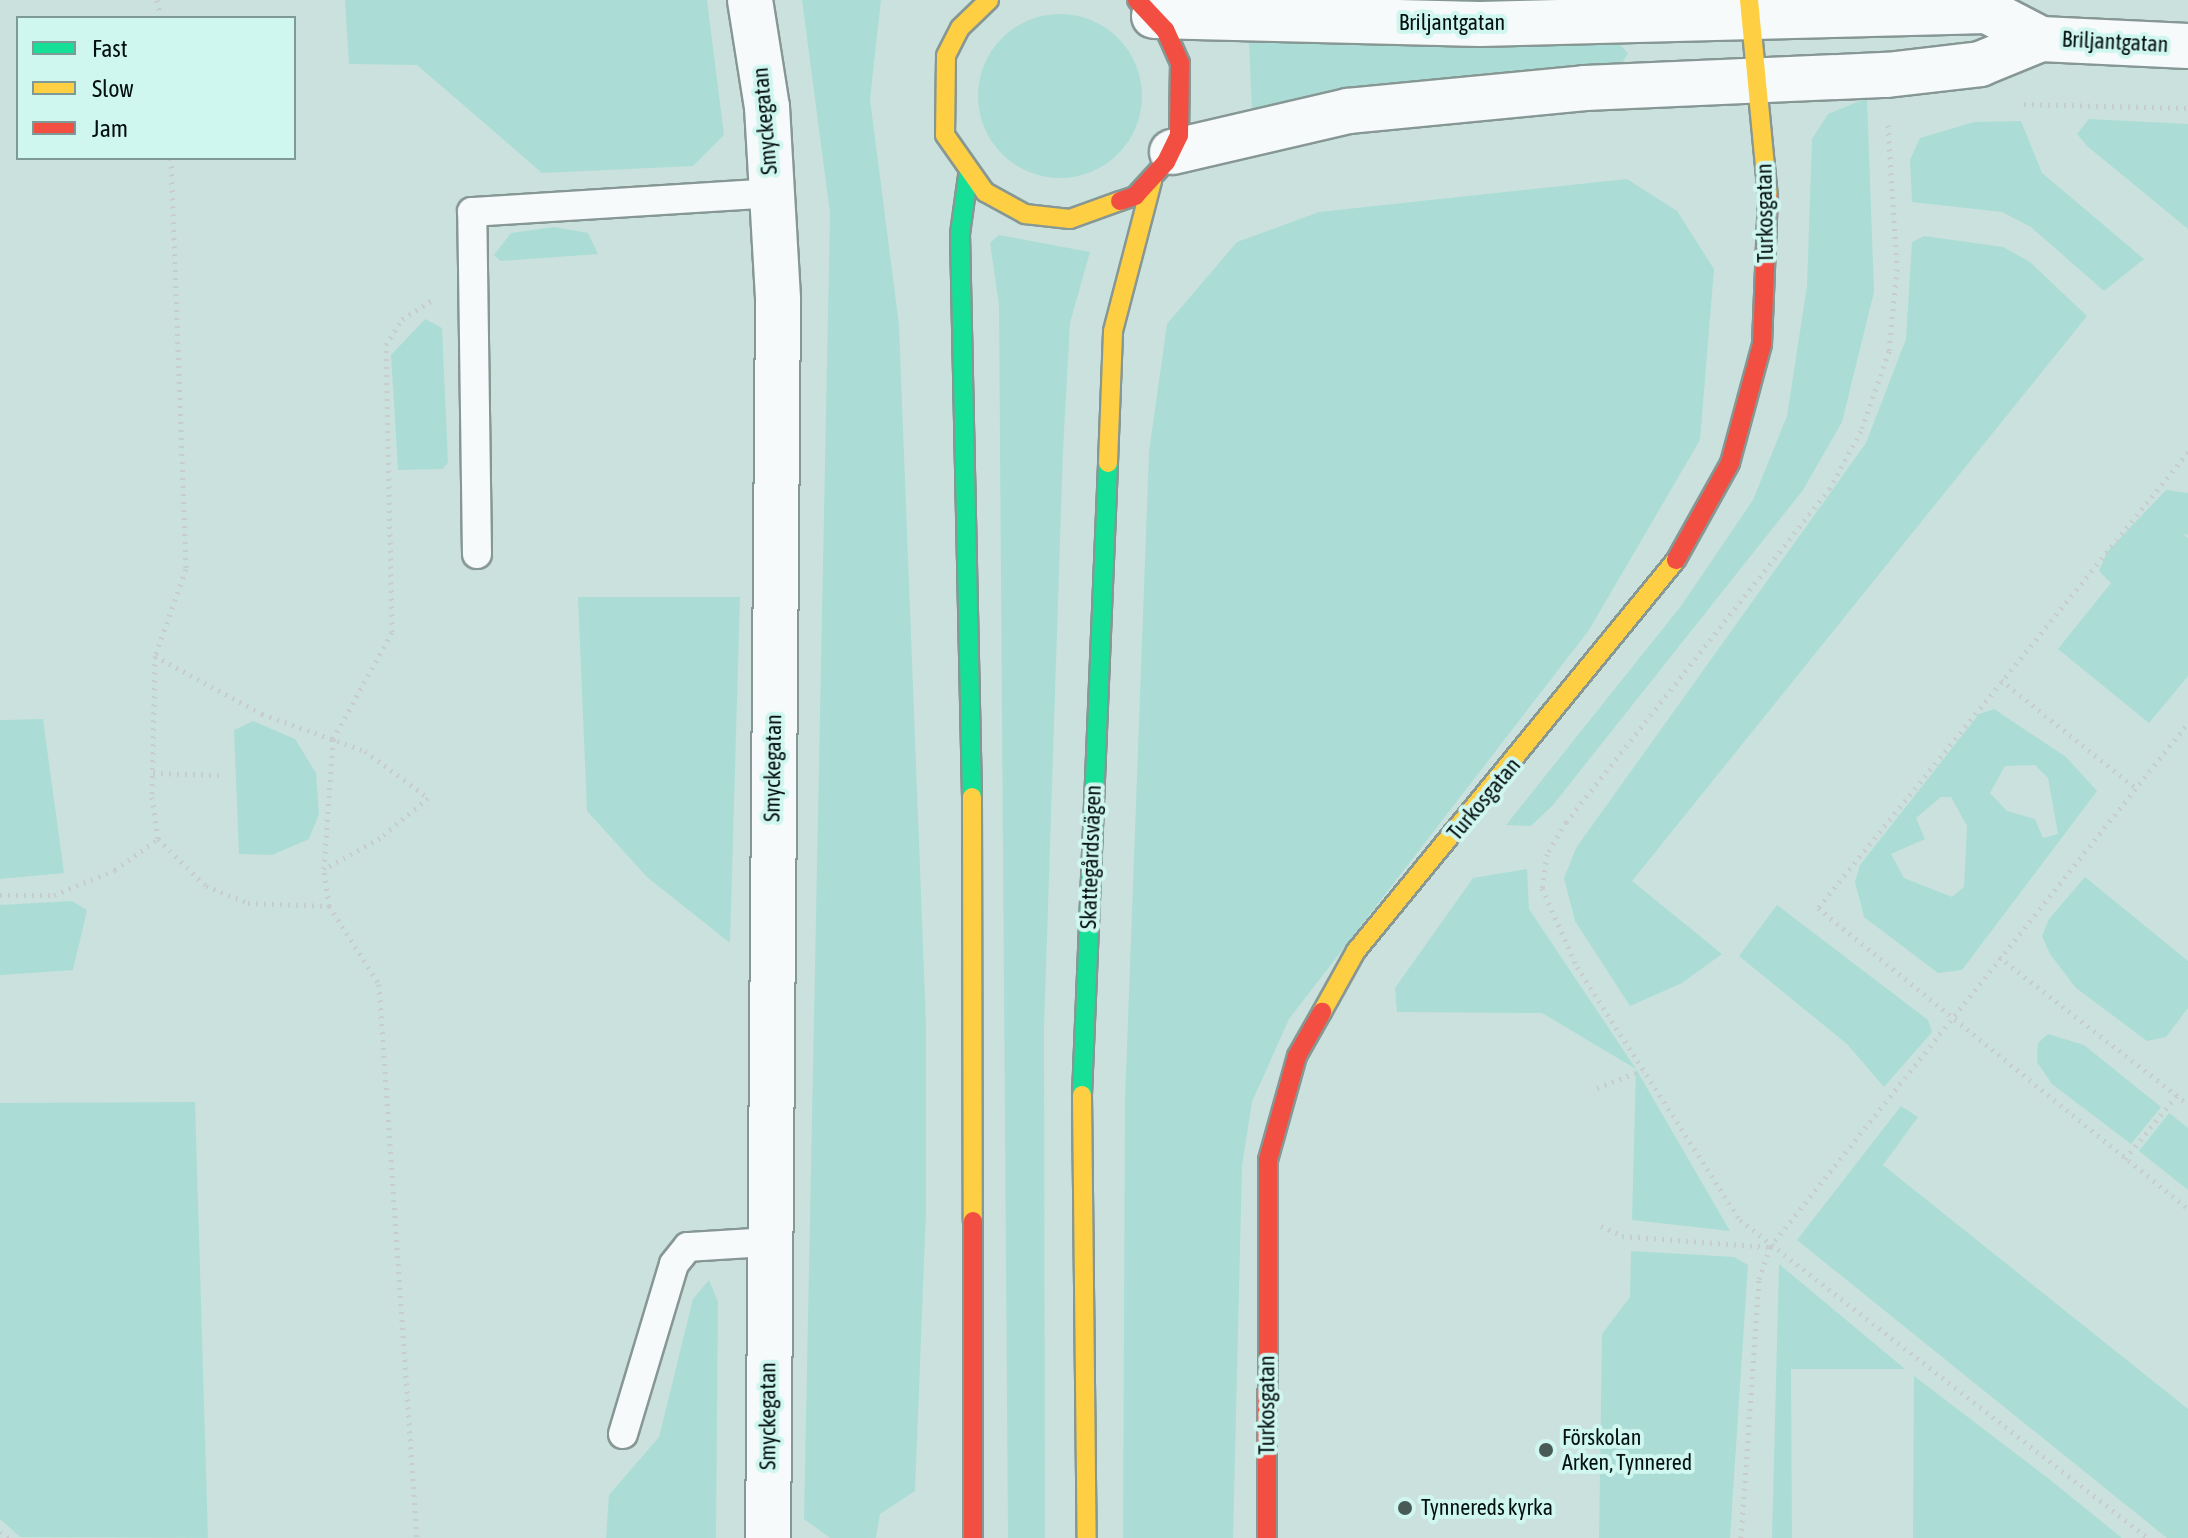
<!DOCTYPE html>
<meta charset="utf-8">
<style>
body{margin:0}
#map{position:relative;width:2188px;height:1538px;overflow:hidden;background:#cbe1dd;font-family:"Asap Condensed",sans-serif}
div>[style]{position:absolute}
.green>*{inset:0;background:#abddd6}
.round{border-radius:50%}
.path>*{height:5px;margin-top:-2.5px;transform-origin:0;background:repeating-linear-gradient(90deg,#c7cdcc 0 2px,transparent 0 8px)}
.roads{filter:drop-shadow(2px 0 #869794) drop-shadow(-2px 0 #869794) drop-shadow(0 2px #869794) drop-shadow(0 -2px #869794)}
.lane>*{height:28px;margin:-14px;padding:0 14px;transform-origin:14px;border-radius:14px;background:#f7fafa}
.street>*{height:44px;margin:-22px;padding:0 22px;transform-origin:22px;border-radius:22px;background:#f7fafa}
.fast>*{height:18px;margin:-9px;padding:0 9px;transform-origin:9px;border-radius:9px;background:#16e098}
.slow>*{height:18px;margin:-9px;padding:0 9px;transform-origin:9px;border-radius:9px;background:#ffcf43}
.jam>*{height:18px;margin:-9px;padding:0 9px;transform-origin:9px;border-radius:9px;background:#f24e42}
.dots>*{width:22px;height:22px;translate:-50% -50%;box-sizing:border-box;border:4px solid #d0f6f0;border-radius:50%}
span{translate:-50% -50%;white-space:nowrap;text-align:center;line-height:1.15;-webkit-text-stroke:8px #d0f6f0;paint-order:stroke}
.street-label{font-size:22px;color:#03100e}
.poi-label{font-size:22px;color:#03100e}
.left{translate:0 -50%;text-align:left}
.legend{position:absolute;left:16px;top:16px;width:280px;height:144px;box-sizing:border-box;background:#d0f6f0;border:2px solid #7e9a96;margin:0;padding:10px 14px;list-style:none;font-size:24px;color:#03100e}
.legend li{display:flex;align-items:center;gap:16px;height:40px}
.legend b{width:40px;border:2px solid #7e9a96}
</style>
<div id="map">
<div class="green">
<div style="clip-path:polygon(345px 0,707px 0,724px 135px,693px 166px,542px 173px,417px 65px,349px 64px)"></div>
<div style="clip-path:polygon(802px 0,881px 0,870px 99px,899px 325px,926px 1024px,926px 1211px,915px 1491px,880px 1514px,876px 1538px,830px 1538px,804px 1519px,830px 213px)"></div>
<div class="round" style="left:978px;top:14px;width:164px;height:164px"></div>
<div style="clip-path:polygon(1617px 42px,1628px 53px,1616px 73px,1252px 113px,1249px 43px)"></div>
<div style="clip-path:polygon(1867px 98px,1874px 292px,1842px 422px,1803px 490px,1553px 805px,1531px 826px,1506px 825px,1681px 606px,1753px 500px,1787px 416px,1807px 286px,1812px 139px,1828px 114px)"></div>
<div style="clip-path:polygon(2089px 119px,2188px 124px,2188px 229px,2087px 146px,2077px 134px)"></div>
<div style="clip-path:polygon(2021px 121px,2042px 173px,2144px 259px,2104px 291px,2031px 227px,2002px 212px,1912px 202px,1910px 160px,1920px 138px,1974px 122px)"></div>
<div style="clip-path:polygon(1627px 179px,1677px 211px,1714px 269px,1700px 440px,1589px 630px,1289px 1019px,1252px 1102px,1242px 1166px,1233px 1538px,1123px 1538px,1125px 1100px,1149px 452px,1167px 324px,1237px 242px,1319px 212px)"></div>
<div style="clip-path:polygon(554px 227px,588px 233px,598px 254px,500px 261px,494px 255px,511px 233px)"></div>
<div style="clip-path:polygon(999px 235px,1090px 252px,1070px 323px,1063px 450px,1044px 1029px,1045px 1538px,1008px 1538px,999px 305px,990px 243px)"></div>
<div style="clip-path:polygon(1924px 236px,2003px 247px,2030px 262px,2087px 316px,1632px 881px,1722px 954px,1682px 983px,1630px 1006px,1575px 921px,1564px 878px,1576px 848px,1866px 443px,1906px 339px,1912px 242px)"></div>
<div style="clip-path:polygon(425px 319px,442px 328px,448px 462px,443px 469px,398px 470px,391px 355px)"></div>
<div style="clip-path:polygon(2166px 490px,2188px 493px,2188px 535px,2182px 533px,2188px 538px,2188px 676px,2149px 723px,2058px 649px,2111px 583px,2099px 571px,2107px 552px)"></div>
<div style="clip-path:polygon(578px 597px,740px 597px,730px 943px,647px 877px,587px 811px)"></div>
<div style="clip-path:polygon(evenodd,1994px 709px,2066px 757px,2097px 791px,1962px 970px,1938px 973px,1864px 917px,1855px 882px,1860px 865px,1979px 714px,1994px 709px,2035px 765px,2048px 778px,2058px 834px,2043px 838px,2035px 819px,2007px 811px,1990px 793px,2005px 766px,2035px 765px,1994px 709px,1941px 797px,1951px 797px,1967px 826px,1964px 887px,1952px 897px,1904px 878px,1891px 854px,1925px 839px,1916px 818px,1941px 797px)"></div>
<div style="clip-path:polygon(43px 719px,64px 873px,0 879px,0 720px)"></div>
<div style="clip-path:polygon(253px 721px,295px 739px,316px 773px,319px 814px,309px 839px,272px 855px,239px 854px,234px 730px)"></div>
<div style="clip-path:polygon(1527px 869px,1529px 909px,1636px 1069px,1730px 1231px,1632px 1220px,1636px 1069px,1542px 1013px,1397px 1012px,1395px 988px,1473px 878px)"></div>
<div style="clip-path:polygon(2085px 877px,2188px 961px,2188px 1008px,2166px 1037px,2147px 1041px,2076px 988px,2050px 954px,2042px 936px,2049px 919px)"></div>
<div style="clip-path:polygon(72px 901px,87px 910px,73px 970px,0 975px,0 905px)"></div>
<div style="clip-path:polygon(1777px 905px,1928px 1020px,1932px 1032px,1884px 1087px,1847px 1044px,1739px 956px)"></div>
<div style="clip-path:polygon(2048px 1034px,2084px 1045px,2161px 1107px,2131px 1144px,2052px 1084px,2037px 1062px,2038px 1043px)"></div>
<div style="clip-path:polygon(195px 1102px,208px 1538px,20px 1537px,0 1519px,0 1103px)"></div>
<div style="clip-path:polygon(1901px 1106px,1918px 1117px,1883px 1165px,2188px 1409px,2188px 1538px,2167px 1538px,1797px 1240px)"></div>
<div style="clip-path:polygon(2169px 1113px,2188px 1128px,2188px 1190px,2139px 1151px)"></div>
<div style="clip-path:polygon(1631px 1251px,1734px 1257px,1748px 1265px,1730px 1538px,1599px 1538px,1602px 1334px,1630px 1297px)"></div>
<div style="clip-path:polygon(1779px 1264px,1905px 1369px,1791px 1369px,1792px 1538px,1772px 1538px)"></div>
<div style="clip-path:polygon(709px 1280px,718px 1302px,716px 1538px,606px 1538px,609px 1495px,659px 1437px,693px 1299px)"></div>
<div style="clip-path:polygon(1914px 1376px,2049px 1479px,2122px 1538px,1913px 1538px)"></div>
</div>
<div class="path">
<div style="left:157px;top:0;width:18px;rotate:77deg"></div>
<div style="left:2024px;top:104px;width:164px;rotate:1.4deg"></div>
<div style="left:1888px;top:125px;width:144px;rotate:86.4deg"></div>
<div style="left:1897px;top:269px;width:82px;rotate:95.6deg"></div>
<div style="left:1889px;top:351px;width:85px;rotate:109.3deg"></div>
<div style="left:1861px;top:431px;width:65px;rotate:118.5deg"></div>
<div style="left:1830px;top:488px;width:426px;rotate:128.3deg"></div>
<div style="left:1566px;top:822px;width:37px;rotate:121deg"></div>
<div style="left:1547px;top:854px;width:34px;rotate:98deg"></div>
<div style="left:1542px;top:888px;width:86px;rotate:66.1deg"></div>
<div style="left:1577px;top:967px;width:301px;rotate:57.2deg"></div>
<div style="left:1740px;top:1220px;width:517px;rotate:37.93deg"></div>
<div style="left:171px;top:158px;width:411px;rotate:87.9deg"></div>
<div style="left:186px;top:569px;width:92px;rotate:109.6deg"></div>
<div style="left:155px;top:656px;width:141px;rotate:91.2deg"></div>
<div style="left:152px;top:797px;width:42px;rotate:81.9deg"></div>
<div style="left:158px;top:839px;width:67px;rotate:44.4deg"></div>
<div style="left:206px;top:886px;width:45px;rotate:22deg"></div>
<div style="left:248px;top:903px;width:81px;rotate:2.1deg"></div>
<div style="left:329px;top:906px;width:37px;rotate:-98deg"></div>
<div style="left:324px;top:869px;width:130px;rotate:-86deg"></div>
<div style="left:333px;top:739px;width:122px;rotate:-61.1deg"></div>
<div style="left:392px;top:632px;width:287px;rotate:-91.2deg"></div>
<div style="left:386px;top:345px;width:31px;rotate:-58deg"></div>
<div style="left:402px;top:319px;width:36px;rotate:-32deg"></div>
<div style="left:2188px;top:452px;width:587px;rotate:129.06deg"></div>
<div style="left:1818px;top:908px;width:477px;rotate:39.1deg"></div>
<div style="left:155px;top:656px;width:122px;rotate:28.5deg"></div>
<div style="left:262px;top:714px;width:109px;rotate:19.8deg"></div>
<div style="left:365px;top:751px;width:79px;rotate:36.7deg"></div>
<div style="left:428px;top:798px;width:62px;rotate:140.2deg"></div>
<div style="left:380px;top:838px;width:64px;rotate:151deg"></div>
<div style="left:2001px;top:680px;width:173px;rotate:38.7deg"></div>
<div style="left:153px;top:773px;width:66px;rotate:1.7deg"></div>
<div style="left:0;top:895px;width:54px"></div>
<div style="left:54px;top:895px;width:66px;rotate:-22.3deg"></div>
<div style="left:115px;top:870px;width:53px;rotate:-35.8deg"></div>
<div style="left:329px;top:906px;width:93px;rotate:57.3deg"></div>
<div style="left:379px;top:984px;width:555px;rotate:86.08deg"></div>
<div style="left:1999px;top:957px;width:239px;rotate:37.9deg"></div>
<div style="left:1597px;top:1088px;width:49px;rotate:-21.4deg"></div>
<div style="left:2125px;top:1159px;width:82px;rotate:-50.9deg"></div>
<div style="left:1601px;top:1226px;width:23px;rotate:25deg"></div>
<div style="left:1622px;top:1236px;width:147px;rotate:4.3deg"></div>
<div style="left:0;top:1532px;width:11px;rotate:34deg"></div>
<div style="left:1741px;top:1538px;width:260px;rotate:-86deg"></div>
<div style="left:1759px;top:1279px;width:34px;rotate:-71deg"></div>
<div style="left:1770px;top:1247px;width:670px;rotate:-51.42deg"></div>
</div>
<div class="roads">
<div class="lane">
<div style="left:477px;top:554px;width:342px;rotate:-90.8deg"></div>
<div style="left:472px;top:212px;width:301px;rotate:-3.6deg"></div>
<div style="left:623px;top:1434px;width:177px;rotate:-73.3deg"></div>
<div style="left:674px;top:1264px;width:22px;rotate:-51deg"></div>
<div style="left:688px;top:1247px;width:80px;rotate:-3.6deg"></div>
</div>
<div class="street">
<div style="left:750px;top:0;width:108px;rotate:81deg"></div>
<div style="left:767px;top:107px;width:193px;rotate:86.7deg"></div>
<div style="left:778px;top:300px;width:1238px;rotate:90.46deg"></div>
<div style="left:1154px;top:16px;width:326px;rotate:1.4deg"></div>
<div style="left:1480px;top:24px;width:507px;rotate:-1.47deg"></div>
<div style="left:1987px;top:11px;width:61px;rotate:27.4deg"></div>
<div style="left:1172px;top:152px;width:181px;rotate:-13.1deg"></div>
<div style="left:1348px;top:111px;width:238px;rotate:-5.5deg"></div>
<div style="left:1585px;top:88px;width:302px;rotate:-2.5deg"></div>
<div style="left:1887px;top:75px;width:94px;rotate:-6.7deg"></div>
<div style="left:1980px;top:64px;width:66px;rotate:-22.3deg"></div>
<div style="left:2041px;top:39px;width:147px;rotate:2.7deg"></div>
</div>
<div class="fast">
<div style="left:968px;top:176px;width:59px;rotate:97.9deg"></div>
<div style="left:960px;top:234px;width:563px;rotate:88.78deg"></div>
<div style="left:1082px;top:1095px;width:633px;rotate:-87.64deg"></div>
</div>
<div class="slow">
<div style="left:989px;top:0;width:40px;rotate:136deg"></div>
<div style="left:960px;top:28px;width:31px;rotate:117deg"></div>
<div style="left:946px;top:56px;width:79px;rotate:90.7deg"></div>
<div style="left:945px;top:135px;width:70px;rotate:54.9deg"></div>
<div style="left:985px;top:192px;width:46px;rotate:28.8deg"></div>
<div style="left:1025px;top:214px;width:45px;rotate:6.3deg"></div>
<div style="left:1070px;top:219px;width:53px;rotate:-19.8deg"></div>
<div style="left:1749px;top:0;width:198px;rotate:84.5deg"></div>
<div style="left:1108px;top:463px;width:132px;rotate:-87.8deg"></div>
<div style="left:1113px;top:331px;width:155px;rotate:-75.4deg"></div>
<div style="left:972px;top:797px;width:424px;rotate:89.9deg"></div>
<div style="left:1322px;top:1012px;width:70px;rotate:-60.9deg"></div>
<div style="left:1356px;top:951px;width:505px;rotate:-50.7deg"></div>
<div style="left:1082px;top:1095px;width:443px;rotate:89.4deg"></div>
</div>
<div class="jam">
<div style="left:1120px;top:201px;width:16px;rotate:-18deg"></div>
<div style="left:1135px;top:196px;width:46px;rotate:-47.6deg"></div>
<div style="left:1166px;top:162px;width:30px;rotate:-64deg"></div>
<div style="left:1179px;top:135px;width:72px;rotate:-89.2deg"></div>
<div style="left:1180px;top:63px;width:36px;rotate:-114deg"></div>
<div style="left:1165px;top:30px;width:41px;rotate:-133deg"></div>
<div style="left:1676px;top:560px;width:111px;rotate:-60.9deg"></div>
<div style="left:1730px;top:463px;width:123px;rotate:-74.9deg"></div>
<div style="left:1762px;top:344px;width:147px;rotate:-87.7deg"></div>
<div style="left:973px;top:1221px;width:317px;rotate:90deg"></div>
<div style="left:1267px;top:1538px;width:378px;rotate:-89.8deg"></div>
<div style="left:1268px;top:1160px;width:108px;rotate:-74.4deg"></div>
<div style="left:1297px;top:1056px;width:51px;rotate:-60.4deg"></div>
</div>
</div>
<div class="dots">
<div style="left:1546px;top:1450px;background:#495956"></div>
<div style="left:1405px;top:1508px;background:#495956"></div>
</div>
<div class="street-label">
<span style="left:1452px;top:23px">Briljantgatan</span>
<span style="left:2115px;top:42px;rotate:3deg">Briljantgatan</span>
<span style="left:765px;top:121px;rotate:-95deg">Smyckegatan</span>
<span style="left:1765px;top:213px;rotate:-91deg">Turkosgatan</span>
<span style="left:773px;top:768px;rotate:-89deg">Smyckegatan</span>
<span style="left:1484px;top:799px;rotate:-50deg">Turkosgatan</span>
<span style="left:1091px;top:857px;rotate:-88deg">Skattegårdsvägen</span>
<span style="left:1267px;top:1405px;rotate:-90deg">Turkosgatan</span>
<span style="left:768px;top:1416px;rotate:-90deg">Smyckegatan</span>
</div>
<div class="poi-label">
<span class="left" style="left:1562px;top:1450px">Förskolan<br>Arken, Tynnered</span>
<span class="left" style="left:1421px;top:1508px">Tynnereds kyrka</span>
</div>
<ul class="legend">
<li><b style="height:10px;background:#16e098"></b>Fast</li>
<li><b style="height:10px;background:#ffcf43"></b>Slow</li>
<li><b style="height:10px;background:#f24e42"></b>Jam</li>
</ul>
</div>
